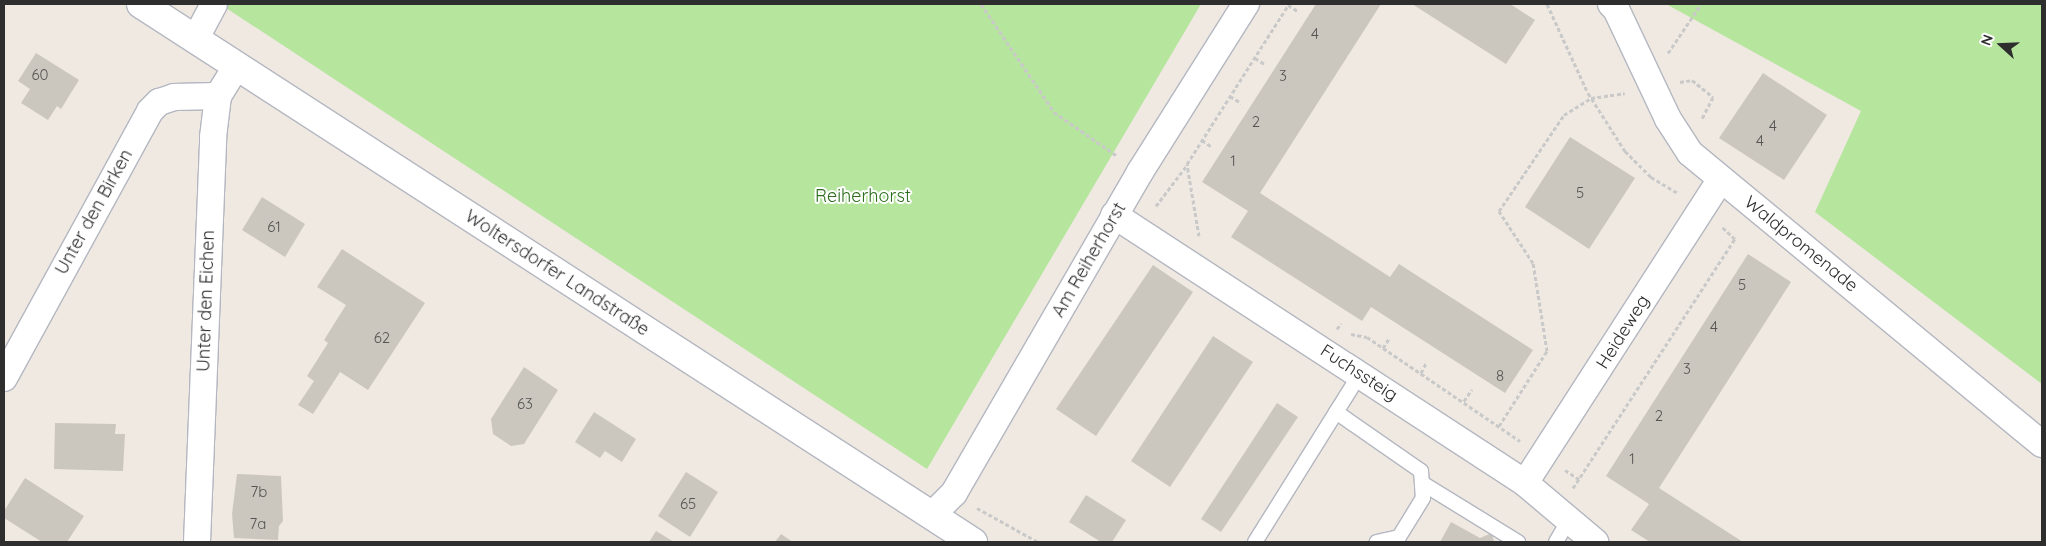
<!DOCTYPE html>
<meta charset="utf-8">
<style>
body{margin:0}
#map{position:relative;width:2046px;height:546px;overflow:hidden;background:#efe9e1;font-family:Quicksand,sans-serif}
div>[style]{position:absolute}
.green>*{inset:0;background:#b6e59e}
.building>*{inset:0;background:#cbc7bf}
.path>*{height:3px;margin-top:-1.5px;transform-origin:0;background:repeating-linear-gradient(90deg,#c9c9c9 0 4px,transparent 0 6.5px)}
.roads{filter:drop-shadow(1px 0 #b4b7c1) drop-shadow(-1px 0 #b4b7c1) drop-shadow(0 1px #b4b7c1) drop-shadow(0 -1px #b4b7c1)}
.lane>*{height:14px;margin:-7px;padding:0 7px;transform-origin:7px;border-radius:7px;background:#fff}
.street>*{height:26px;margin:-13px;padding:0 13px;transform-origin:13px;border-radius:13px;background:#fff}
.secondary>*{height:28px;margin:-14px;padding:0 14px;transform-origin:14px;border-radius:14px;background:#fff}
span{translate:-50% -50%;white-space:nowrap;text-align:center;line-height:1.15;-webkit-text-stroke:4px #fff;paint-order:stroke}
.number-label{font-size:15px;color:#555452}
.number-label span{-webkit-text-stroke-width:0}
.park-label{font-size:18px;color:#2c6e1b}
.street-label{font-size:18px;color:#2e2e2e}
.frame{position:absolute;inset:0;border:5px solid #2e2e2e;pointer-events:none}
.north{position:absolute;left:1976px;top:20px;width:50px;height:50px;-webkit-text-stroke:4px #fff;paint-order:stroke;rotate:290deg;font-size:14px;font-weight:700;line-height:20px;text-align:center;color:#2e2e2e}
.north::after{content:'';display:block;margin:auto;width:18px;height:22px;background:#2e2e2e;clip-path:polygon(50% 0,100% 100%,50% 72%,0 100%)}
</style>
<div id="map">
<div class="green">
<div style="clip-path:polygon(220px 4px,1201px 4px,927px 469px)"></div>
<div style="clip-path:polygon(1666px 4px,2042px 4px,2042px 384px,1815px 212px,1861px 111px)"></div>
</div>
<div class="building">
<div style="clip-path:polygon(1316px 4px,1381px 4px,1260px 193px,1390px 277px,1399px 264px,1533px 350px,1505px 393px,1371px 307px,1362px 321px,1231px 237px,1248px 211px,1202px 182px)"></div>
<div style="clip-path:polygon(1412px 4px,1510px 4px,1535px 20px,1506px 64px)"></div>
<div style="clip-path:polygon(36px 53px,79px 80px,61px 109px,57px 106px,48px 120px,21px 103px,30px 89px,18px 81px)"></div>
<div style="clip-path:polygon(1763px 73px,1827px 115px,1784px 180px,1719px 138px)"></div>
<div style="clip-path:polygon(1570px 137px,1635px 178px,1589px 249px,1525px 207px)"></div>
<div style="clip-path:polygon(262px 197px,305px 224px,285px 257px,242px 230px)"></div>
<div style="clip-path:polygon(342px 249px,425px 303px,368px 390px,340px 372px,313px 414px,298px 405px,314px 381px,307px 376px,328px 343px,324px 340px,346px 305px,317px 287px)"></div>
<div style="clip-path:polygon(1748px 254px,1791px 282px,1659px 488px,1743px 542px,1650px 542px,1631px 530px,1649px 504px,1606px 476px)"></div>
<div style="clip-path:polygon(1153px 265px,1193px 292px,1096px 436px,1056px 409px)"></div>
<div style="clip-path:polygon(1213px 336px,1253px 362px,1170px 487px,1131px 461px)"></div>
<div style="clip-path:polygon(524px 367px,558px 390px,524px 444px,511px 446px,493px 434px,491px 419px)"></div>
<div style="clip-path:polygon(1277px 403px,1298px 417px,1221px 532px,1201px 519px)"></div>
<div style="clip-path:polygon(594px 412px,636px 439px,622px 462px,605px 451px,600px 458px,575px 442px)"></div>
<div style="clip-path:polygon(55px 423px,116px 424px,115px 434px,125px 434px,123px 471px,54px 469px)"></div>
<div style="clip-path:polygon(686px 472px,718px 492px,690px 537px,658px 516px)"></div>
<div style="clip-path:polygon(237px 474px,281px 476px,283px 521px,279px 526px,278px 540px,234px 538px,232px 514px)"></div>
<div style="clip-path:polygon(25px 478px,84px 516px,67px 542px,42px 542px,4px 518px,4px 511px)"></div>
<div style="clip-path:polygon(1086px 495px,1126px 520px,1112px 542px,1101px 542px,1069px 522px)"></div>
<div style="clip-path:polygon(1451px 522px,1480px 538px,1492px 533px,1494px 542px,1440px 542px)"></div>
<div style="clip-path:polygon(656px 531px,674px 542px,649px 542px)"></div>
<div style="clip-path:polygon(781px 534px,793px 542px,775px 542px)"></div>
</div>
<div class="path">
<div style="left:981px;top:4px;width:130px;rotate:55.9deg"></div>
<div style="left:1054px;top:112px;width:77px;rotate:34.9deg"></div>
<div style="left:1547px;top:4px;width:98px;rotate:65.3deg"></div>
<div style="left:1588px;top:93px;width:69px;rotate:57.5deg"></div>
<div style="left:1625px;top:151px;width:37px;rotate:45deg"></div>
<div style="left:1651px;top:177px;width:31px;rotate:31deg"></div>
<div style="left:1288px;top:5px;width:13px;rotate:32deg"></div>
<div style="left:1668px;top:53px;width:59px;rotate:-56deg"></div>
<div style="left:1255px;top:58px;width:13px;rotate:32deg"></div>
<div style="left:1680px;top:82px;width:12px;rotate:-9deg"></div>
<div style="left:1692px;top:80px;width:27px;rotate:39deg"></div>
<div style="left:1713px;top:97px;width:25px;rotate:117deg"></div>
<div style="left:1230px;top:96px;width:13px;rotate:32deg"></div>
<div style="left:1202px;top:140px;width:12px;rotate:35deg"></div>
<div style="left:1156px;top:206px;width:51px;rotate:-52.9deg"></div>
<div style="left:1199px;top:236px;width:73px;rotate:-99.5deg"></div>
<div style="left:1187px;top:164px;width:190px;rotate:-57.5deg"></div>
<div style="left:1337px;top:329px;width:7px;rotate:-56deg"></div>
<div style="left:1351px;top:334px;width:16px;rotate:11deg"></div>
<div style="left:1367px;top:337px;width:185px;rotate:34.2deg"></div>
<div style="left:1383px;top:348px;width:13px;rotate:-58deg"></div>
<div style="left:1421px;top:373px;width:13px;rotate:-63deg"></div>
<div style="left:1464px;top:401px;width:14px;rotate:-56deg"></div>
<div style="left:1499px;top:426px;width:89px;rotate:-57.4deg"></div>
<div style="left:1547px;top:351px;width:89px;rotate:-99deg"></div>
<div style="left:1533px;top:263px;width:62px;rotate:-123.2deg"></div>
<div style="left:1499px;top:211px;width:116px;rotate:-55.9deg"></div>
<div style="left:1564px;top:115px;width:32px;rotate:-32deg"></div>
<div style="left:1591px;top:98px;width:34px;rotate:-8deg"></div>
<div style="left:1565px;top:470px;width:17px;rotate:33deg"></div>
<div style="left:1573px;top:488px;width:297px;rotate:-57deg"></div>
<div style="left:1735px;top:239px;width:18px;rotate:-137deg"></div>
<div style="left:977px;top:508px;width:70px;rotate:29.1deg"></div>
</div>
<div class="roads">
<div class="lane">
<div style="left:1336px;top:412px;width:103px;rotate:34.8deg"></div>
<div style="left:1421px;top:471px;width:27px;rotate:86deg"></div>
<div style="left:1423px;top:498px;width:46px;rotate:121.6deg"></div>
<div style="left:1399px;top:537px;width:23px;rotate:167deg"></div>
<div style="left:1422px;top:483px;width:113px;rotate:31.6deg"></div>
<div style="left:1255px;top:542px;width:198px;rotate:-58deg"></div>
<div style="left:1556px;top:542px;width:24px;rotate:-60deg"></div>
</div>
<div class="street">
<div style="left:1611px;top:4px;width:7px;rotate:45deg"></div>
<div style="left:1616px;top:9px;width:122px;rotate:64.7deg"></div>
<div style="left:1668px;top:119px;width:40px;rotate:57.1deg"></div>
<div style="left:1690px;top:153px;width:457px;rotate:39.6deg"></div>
<div style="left:196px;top:38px;width:38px;rotate:-62deg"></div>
<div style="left:1114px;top:215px;width:491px;rotate:33.1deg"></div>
<div style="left:1525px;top:483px;width:92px;rotate:40.1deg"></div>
<div style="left:4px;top:378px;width:304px;rotate:-61.3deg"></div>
<div style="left:150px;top:111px;width:13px;rotate:-45deg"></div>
<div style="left:159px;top:102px;width:16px;rotate:-18deg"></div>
<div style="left:174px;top:97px;width:44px;rotate:-1.3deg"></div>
<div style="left:1525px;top:483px;width:360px;rotate:-57.2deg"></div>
<div style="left:932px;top:515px;width:31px;rotate:-45deg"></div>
<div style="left:954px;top:493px;width:371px;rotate:-59.9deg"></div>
<div style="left:1140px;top:172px;width:199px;rotate:-57.8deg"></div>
<div style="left:197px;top:542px;width:405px;rotate:-87.7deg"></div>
<div style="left:213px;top:137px;width:41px;rotate:-83deg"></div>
<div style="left:218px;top:96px;width:36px;rotate:-58deg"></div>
</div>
<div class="secondary">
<div style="left:141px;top:4px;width:991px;rotate:32.89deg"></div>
</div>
</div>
<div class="number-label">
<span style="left:1315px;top:34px">4</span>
<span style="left:40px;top:75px">60</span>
<span style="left:1283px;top:76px">3</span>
<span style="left:1256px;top:122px">2</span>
<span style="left:1773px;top:126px">4</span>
<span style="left:1760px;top:141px">4</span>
<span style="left:1233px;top:161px">1</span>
<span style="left:1580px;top:193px">5</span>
<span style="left:274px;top:227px">61</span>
<span style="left:1742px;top:285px">5</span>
<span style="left:1714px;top:327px">4</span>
<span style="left:382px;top:338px">62</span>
<span style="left:1687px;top:369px">3</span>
<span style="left:1500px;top:376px">8</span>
<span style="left:525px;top:404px">63</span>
<span style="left:1659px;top:416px">2</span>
<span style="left:1632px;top:459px">1</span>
<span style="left:259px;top:492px">7b</span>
<span style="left:688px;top:504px">65</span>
<span style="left:258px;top:524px">7a</span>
</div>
<div class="park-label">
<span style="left:863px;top:196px">Reiherhorst</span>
</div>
<div class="street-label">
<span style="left:94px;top:212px;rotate:-61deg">Unter den Birken</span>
<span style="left:1801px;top:244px;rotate:39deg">Waldpromenade</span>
<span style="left:1089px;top:260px;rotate:-60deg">Am Reiherhorst</span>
<span style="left:557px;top:273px;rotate:33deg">Woltersdorfer Landstraße</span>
<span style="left:206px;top:301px;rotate:-88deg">Unter den Eichen</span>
<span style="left:1623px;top:332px;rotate:-58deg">Heideweg</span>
<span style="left:1359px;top:373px;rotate:33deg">Fuchssteig</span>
</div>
<div class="frame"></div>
<div class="north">N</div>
</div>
